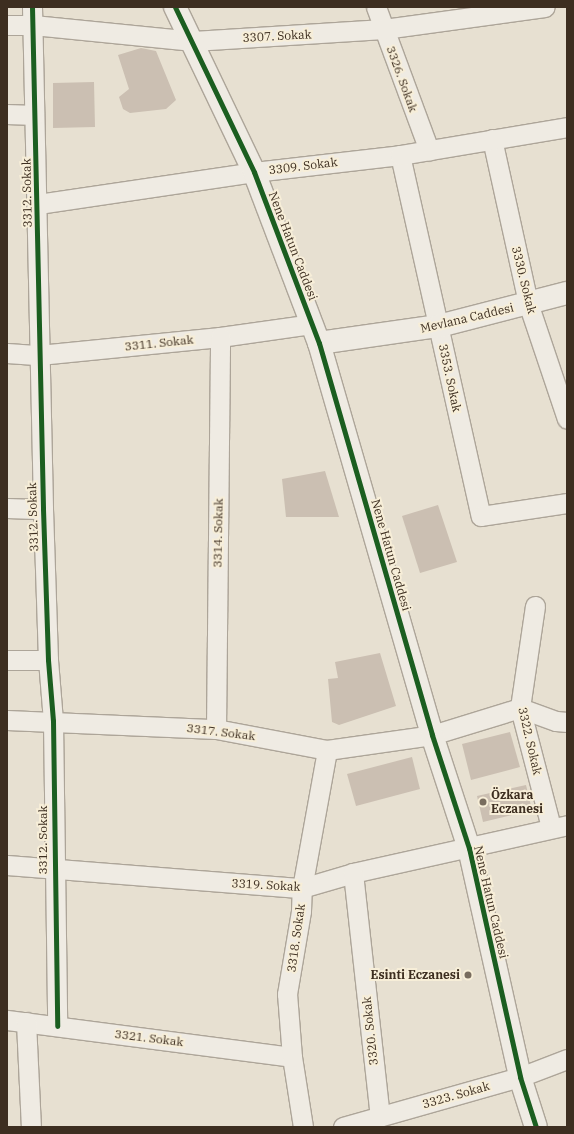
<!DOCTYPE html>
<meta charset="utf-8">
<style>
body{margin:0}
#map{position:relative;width:574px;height:1134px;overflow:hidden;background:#e7e0d1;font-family:"IBM Plex Serif",serif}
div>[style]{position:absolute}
.building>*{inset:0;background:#cbbfb2}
.roads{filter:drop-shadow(1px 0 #ada599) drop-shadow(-1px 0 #ada599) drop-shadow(0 1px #ada599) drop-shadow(0 -1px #ada599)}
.minor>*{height:19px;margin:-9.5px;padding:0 9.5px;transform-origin:9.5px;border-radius:9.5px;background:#efebe3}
.tertiary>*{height:22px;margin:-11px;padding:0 11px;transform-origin:11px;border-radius:11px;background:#efebe3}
.cycleway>*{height:5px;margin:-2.5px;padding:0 2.5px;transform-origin:2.5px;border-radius:2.5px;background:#1b5e20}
.dots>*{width:11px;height:11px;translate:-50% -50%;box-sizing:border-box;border:2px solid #f7eed8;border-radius:50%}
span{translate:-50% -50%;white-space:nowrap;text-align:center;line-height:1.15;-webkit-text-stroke:4px #f7eed8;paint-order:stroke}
.street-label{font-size:12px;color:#3d2e20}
.poi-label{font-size:12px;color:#3d2e20;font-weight:700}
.left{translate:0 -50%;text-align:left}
.right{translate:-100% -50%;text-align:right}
.frame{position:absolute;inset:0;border:8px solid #3d2e20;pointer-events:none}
</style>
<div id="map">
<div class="building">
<div style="clip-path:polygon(141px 48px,156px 51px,176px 100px,166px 109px,130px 113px,123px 109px,119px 97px,129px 89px,118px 55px)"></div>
<div style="clip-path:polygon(94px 82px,95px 127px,53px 128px,53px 83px)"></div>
<div style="clip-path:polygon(325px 471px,339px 517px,286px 517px,282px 479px)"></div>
<div style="clip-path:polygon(438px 505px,457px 562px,420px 573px,402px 516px)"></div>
<div style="clip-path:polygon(380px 653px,396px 706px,339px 725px,332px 722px,328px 679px,338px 678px,335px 662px)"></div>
<div style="clip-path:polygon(510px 732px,520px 767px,471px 780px,462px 744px)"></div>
<div style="clip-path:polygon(412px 757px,420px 789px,356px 806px,347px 774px)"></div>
<div style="clip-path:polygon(526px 785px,532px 810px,483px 822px,477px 796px)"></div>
</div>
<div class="roads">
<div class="minor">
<div style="left:32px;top:7px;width:502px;rotate:88.74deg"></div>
<div style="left:43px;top:509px;width:151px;rotate:88.1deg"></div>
<div style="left:48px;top:660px;width:61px;rotate:85.3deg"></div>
<div style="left:53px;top:721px;width:305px;rotate:89.2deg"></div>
<div style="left:376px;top:7px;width:153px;rotate:69.7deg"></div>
<div style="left:7px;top:25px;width:26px"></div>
<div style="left:33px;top:25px;width:161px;rotate:5.7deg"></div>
<div style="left:193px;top:41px;width:191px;rotate:-3.6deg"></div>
<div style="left:384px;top:29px;width:162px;rotate:-7.8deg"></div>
<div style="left:7px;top:114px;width:27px;rotate:2deg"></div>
<div style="left:492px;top:139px;width:168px;rotate:77.6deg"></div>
<div style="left:528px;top:303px;width:122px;rotate:71.4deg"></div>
<div style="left:400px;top:155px;width:370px;rotate:77.4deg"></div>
<div style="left:481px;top:516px;width:87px;rotate:-8.6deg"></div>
<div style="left:38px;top:204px;width:218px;rotate:-8.4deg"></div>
<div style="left:254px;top:172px;width:147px;rotate:-6.6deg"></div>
<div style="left:400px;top:155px;width:169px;rotate:-9.5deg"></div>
<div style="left:7px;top:353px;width:32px;rotate:4deg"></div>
<div style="left:39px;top:355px;width:182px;rotate:-5.7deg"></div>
<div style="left:220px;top:337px;width:92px;rotate:-8.1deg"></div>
<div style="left:7px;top:508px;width:36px;rotate:2deg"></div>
<div style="left:535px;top:606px;width:103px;rotate:98.4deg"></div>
<div style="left:520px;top:708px;width:123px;rotate:75.4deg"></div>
<div style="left:7px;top:660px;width:41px"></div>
<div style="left:7px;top:720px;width:209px;rotate:2.5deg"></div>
<div style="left:216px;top:729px;width:113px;rotate:10.7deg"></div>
<div style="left:327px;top:750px;width:106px;rotate:-8.1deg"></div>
<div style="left:432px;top:735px;width:92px;rotate:-17.1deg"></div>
<div style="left:520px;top:708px;width:38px;rotate:20deg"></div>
<div style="left:556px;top:721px;width:11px;rotate:5deg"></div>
<div style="left:216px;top:729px;width:392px;rotate:-89.4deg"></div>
<div style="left:7px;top:865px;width:296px;rotate:4.5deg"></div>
<div style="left:302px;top:888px;width:53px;rotate:-16.4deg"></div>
<div style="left:353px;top:873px;width:219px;rotate:-12.6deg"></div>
<div style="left:353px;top:873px;width:245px;rotate:83.7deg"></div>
<div style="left:7px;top:1020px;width:287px;rotate:7.4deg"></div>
<div style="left:26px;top:1022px;width:105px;rotate:87.3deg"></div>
<div style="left:303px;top:1127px;width:71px;rotate:-98.9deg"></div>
<div style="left:292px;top:1057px;width:63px;rotate:-94.5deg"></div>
<div style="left:287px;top:994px;width:84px;rotate:-80.4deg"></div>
<div style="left:301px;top:911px;width:23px;rotate:-88deg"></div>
<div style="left:302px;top:888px;width:140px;rotate:-79.7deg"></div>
<div style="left:343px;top:1127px;width:184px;rotate:-15.8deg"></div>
<div style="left:520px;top:1077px;width:50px;rotate:-21deg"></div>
</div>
<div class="tertiary">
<div style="left:175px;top:7px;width:183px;rotate:64.4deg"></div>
<div style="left:254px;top:172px;width:183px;rotate:69.2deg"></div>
<div style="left:319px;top:343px;width:408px;rotate:73.9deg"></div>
<div style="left:432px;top:735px;width:119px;rotate:71.9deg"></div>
<div style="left:469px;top:848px;width:235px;rotate:77.4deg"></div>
<div style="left:520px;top:1077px;width:52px;rotate:72.3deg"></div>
<div style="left:319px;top:343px;width:121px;rotate:-8.1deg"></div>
<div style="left:439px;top:326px;width:132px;rotate:-14.5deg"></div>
</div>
</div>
<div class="cycleway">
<div style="left:32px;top:7px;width:502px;rotate:88.74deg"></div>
<div style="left:43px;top:509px;width:151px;rotate:88.1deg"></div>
<div style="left:48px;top:660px;width:61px;rotate:85.3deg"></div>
<div style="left:53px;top:721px;width:305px;rotate:89.2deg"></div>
<div style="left:175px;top:7px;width:183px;rotate:64.4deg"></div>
<div style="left:254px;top:172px;width:183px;rotate:69.2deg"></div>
<div style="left:319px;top:343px;width:408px;rotate:73.9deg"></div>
<div style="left:432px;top:735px;width:119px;rotate:71.9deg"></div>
<div style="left:469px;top:848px;width:235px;rotate:77.4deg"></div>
<div style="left:520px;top:1077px;width:52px;rotate:72.3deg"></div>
</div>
<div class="dots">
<div style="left:483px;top:802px;background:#786c5e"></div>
<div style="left:468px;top:975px;background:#786c5e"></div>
</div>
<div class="street-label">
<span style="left:277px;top:36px;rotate:-3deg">3307. Sokak</span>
<span style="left:402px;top:79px;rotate:70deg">3326. Sokak</span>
<span style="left:303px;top:166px;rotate:-7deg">3309. Sokak</span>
<span style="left:27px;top:193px;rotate:-91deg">3312. Sokak</span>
<span style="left:293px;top:246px;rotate:69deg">Nene Hatun Caddesi</span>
<span style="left:524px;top:280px;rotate:76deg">3330. Sokak</span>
<span style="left:467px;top:318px;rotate:-13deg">Mevlana Caddesi</span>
<span style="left:159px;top:343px;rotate:-6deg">3311. Sokak</span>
<span style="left:450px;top:378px;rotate:78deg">3353. Sokak</span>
<span style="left:33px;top:517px;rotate:-92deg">3312. Sokak</span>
<span style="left:218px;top:533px;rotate:-89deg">3314. Sokak</span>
<span style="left:391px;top:555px;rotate:74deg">Nene Hatun Caddesi</span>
<span style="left:221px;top:732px;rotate:7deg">3317. Sokak</span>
<span style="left:530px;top:741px;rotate:77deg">3322. Sokak</span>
<span style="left:43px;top:840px;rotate:-90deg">3312. Sokak</span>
<span style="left:266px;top:885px;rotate:3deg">3319. Sokak</span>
<span style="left:491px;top:902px;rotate:77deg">Nene Hatun Caddesi</span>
<span style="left:296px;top:938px;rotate:-82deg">3318. Sokak</span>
<span style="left:370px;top:1031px;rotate:-96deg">3320. Sokak</span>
<span style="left:149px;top:1038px;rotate:7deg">3321. Sokak</span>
<span style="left:456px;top:1095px;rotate:-16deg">3323. Sokak</span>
</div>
<div class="poi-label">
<span class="left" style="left:491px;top:802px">Özkara<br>Eczanesi</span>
<span class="right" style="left:460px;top:975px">Esinti Eczanesi</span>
</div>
<div class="frame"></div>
</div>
